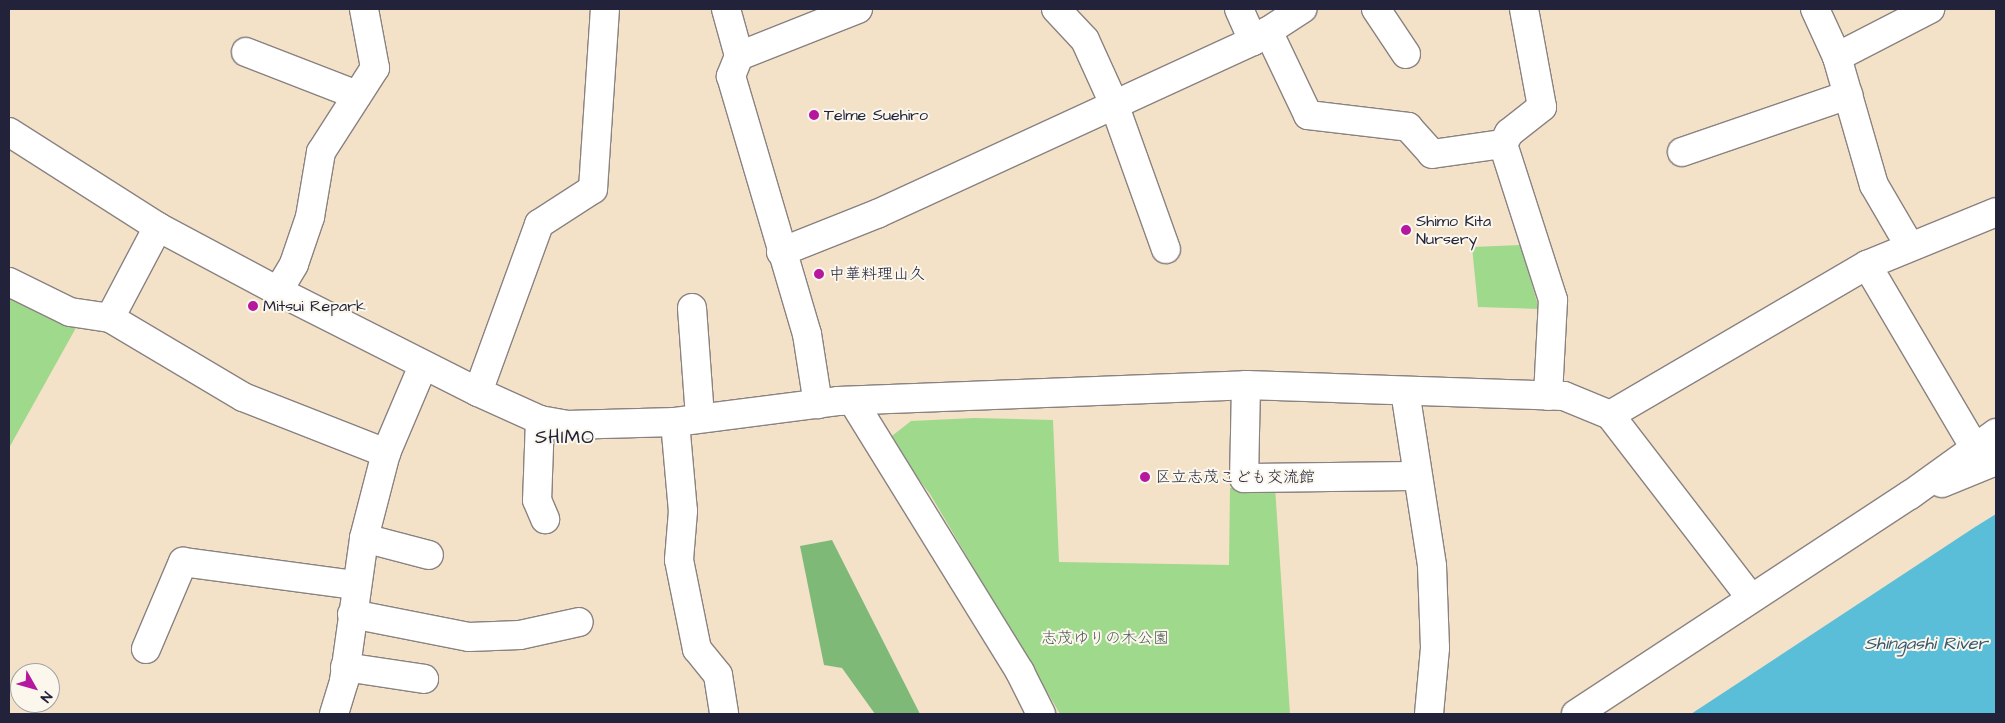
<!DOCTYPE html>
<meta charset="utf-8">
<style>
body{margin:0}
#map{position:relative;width:2005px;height:723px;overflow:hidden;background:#f3e2c7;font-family:"Architects Daughter","Klee One",sans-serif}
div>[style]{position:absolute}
.green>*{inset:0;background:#9fd98c}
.forest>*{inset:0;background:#7fb978}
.water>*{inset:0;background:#5bbed9}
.roads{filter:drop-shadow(1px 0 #8a8281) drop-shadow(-1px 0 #8a8281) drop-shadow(0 1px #8a8281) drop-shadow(0 -1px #8a8281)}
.minor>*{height:28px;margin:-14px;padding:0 14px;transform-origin:14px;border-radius:14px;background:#fff}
.dots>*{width:14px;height:14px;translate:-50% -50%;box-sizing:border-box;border:2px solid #fbf7ec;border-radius:50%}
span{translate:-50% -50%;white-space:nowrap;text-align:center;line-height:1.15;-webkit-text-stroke:4px #fbf7ec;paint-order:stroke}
.poi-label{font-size:16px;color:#22223b}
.left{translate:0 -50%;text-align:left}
.park-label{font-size:16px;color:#485953}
.water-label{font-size:18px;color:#365972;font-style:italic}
.quarter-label{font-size:19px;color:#22223b;letter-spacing:1px}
.frame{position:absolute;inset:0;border:10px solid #22223b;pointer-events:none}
.north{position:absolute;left:10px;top:663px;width:50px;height:50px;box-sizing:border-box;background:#fbf7ec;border:1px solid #a4a2a5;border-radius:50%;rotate:128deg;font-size:14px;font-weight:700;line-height:20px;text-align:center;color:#22223b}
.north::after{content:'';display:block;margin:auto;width:18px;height:22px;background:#b5179e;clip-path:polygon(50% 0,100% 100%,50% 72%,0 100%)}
</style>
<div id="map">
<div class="green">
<div style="clip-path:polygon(1521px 245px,1539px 309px,1478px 307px,1472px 247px)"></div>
<div style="clip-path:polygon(9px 289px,77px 326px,9px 448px)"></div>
<div style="clip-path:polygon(974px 418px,1053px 420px,1059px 562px,1229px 565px,1230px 488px,1275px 487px,1290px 714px,1060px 714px,930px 494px,888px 439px,911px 421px)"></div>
</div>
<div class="forest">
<div style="clip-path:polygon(832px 540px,920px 714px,875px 714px,842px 668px,824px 665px,800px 546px)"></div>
</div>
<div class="water">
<div style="clip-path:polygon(1996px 514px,1996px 714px,1691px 714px,1975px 527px)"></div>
</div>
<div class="roads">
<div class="minor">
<div style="left:726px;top:9px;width:49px;rotate:74.5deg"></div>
<div style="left:739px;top:56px;width:22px;rotate:112deg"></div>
<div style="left:731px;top:76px;width:269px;rotate:73.6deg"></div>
<div style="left:807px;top:334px;width:71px;rotate:81.1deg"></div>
<div style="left:1056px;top:9px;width:42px;rotate:46.9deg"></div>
<div style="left:1085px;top:40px;width:70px;rotate:65.6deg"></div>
<div style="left:1114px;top:104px;width:154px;rotate:70.3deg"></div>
<div style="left:1239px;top:9px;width:35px;rotate:66deg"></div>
<div style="left:1376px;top:9px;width:54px;rotate:56.3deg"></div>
<div style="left:1815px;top:9px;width:53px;rotate:65.4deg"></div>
<div style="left:1837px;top:57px;width:133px;rotate:73.9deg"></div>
<div style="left:1874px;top:185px;width:69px;rotate:59.7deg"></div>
<div style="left:1268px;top:31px;width:93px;rotate:64.5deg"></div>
<div style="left:1308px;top:115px;width:101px;rotate:6.8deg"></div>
<div style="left:1408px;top:127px;width:36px;rotate:48deg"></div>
<div style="left:1432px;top:154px;width:72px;rotate:-8deg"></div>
<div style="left:1503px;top:144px;width:164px;rotate:72.2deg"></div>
<div style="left:1553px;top:300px;width:96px;rotate:93deg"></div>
<div style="left:246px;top:52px;width:119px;rotate:21.2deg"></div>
<div style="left:739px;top:56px;width:128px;rotate:-21.6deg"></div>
<div style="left:1837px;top:57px;width:105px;rotate:-27.3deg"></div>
<div style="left:9px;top:132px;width:177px;rotate:32.5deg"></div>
<div style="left:158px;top:227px;width:136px;rotate:28.1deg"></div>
<div style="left:278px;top:291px;width:224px;rotate:26.8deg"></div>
<div style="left:478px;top:392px;width:68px;rotate:24.3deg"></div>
<div style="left:540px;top:420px;width:27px;rotate:10deg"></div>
<div style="left:567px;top:425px;width:108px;rotate:-1.6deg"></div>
<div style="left:675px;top:422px;width:164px;rotate:-7.3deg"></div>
<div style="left:838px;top:401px;width:408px;rotate:-2.2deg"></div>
<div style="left:1246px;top:385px;width:318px;rotate:2deg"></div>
<div style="left:1564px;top:396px;width:50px;rotate:22.4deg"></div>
<div style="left:1610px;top:415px;width:231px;rotate:52.4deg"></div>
<div style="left:1503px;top:144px;width:13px;rotate:-61deg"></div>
<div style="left:1509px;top:133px;width:42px;rotate:-38.2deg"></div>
<div style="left:1542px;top:107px;width:100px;rotate:-100.4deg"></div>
<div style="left:1682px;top:152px;width:176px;rotate:-19deg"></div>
<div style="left:781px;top:252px;width:105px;rotate:-21.7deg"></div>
<div style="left:879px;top:213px;width:412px;rotate:-24.7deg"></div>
<div style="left:1253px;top:41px;width:59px;rotate:-33.1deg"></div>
<div style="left:1867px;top:265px;width:212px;rotate:59.5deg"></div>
<div style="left:9px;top:282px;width:68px;rotate:26.2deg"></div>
<div style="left:70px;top:312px;width:40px;rotate:8.5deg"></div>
<div style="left:110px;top:318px;width:155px;rotate:30.7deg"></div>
<div style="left:243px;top:397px;width:154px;rotate:21.4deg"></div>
<div style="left:278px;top:291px;width:31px;rotate:-59deg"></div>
<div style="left:294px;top:264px;width:50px;rotate:-71.2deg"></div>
<div style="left:310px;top:217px;width:66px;rotate:-80.4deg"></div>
<div style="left:321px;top:152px;width:100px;rotate:-57.3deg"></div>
<div style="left:375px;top:68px;width:60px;rotate:-100.6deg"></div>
<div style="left:692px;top:308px;width:110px;rotate:85.8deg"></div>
<div style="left:110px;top:318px;width:103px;rotate:-62.2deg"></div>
<div style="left:1246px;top:385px;width:93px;rotate:91.2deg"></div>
<div style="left:1244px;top:478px;width:173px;rotate:-0.7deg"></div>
<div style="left:1405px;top:391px;width:177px;rotate:81.2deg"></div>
<div style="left:1432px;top:566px;width:82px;rotate:87.9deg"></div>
<div style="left:1435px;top:648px;width:66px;rotate:95.2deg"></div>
<div style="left:478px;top:392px;width:179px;rotate:-70deg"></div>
<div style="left:539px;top:224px;width:64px;rotate:-32.9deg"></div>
<div style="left:593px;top:189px;width:180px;rotate:-86.2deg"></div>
<div style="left:854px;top:403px;width:316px;rotate:58.3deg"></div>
<div style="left:1020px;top:672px;width:47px;rotate:63.4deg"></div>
<div style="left:1610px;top:415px;width:298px;rotate:-30.3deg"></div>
<div style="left:1867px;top:265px;width:139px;rotate:-22.3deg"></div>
<div style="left:540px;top:420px;width:80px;rotate:92.1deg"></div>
<div style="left:537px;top:500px;width:21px;rotate:67deg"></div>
<div style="left:675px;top:422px;width:89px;rotate:84.9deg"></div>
<div style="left:683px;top:511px;width:49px;rotate:94.7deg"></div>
<div style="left:679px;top:560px;width:91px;rotate:78.6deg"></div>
<div style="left:697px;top:649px;width:33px;rotate:51deg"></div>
<div style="left:718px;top:675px;width:39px;rotate:81deg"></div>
<div style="left:1942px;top:483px;width:58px;rotate:-22.2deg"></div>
<div style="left:364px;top:538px;width:67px;rotate:14.7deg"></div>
<div style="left:352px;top:614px;width:119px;rotate:11.1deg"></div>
<div style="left:469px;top:637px;width:51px;rotate:-2.2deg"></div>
<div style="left:520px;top:635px;width:60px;rotate:-12.4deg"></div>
<div style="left:146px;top:649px;width:95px;rotate:-67deg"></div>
<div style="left:183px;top:562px;width:174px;rotate:7.6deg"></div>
<div style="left:345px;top:667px;width:80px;rotate:8.6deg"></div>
<div style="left:334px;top:714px;width:34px;rotate:-73deg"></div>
<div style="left:344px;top:681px;width:144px;rotate:-82deg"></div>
<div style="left:364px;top:538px;width:88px;rotate:-75.5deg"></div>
<div style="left:386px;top:453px;width:95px;rotate:-67deg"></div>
<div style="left:1576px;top:714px;width:399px;rotate:-33.3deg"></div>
<div style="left:1910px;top:495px;width:106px;rotate:-35.8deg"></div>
</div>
</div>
<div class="dots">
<div style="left:814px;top:115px;background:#b5179e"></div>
<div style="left:1406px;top:230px;background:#b5179e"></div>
<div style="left:819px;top:274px;background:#b5179e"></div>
<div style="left:253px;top:306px;background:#b5179e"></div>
<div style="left:1145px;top:477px;background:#b5179e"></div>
</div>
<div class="poi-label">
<span class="left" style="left:824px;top:115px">Telme Suehiro</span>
<span class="left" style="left:1416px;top:230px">Shimo Kita<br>Nursery</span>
<span class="left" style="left:829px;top:274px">中華料理山久</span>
<span class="left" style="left:263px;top:306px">Mitsui Repark</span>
<span class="left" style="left:1155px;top:477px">区立志茂こども交流館</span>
</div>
<div class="park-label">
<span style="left:1105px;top:638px">志茂ゆりの木公園</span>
</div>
<div class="water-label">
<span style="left:1926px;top:644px">Shingashi River</span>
</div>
<div class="quarter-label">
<span style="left:565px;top:438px">SHIMO</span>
</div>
<div class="frame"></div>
<div class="north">N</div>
</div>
